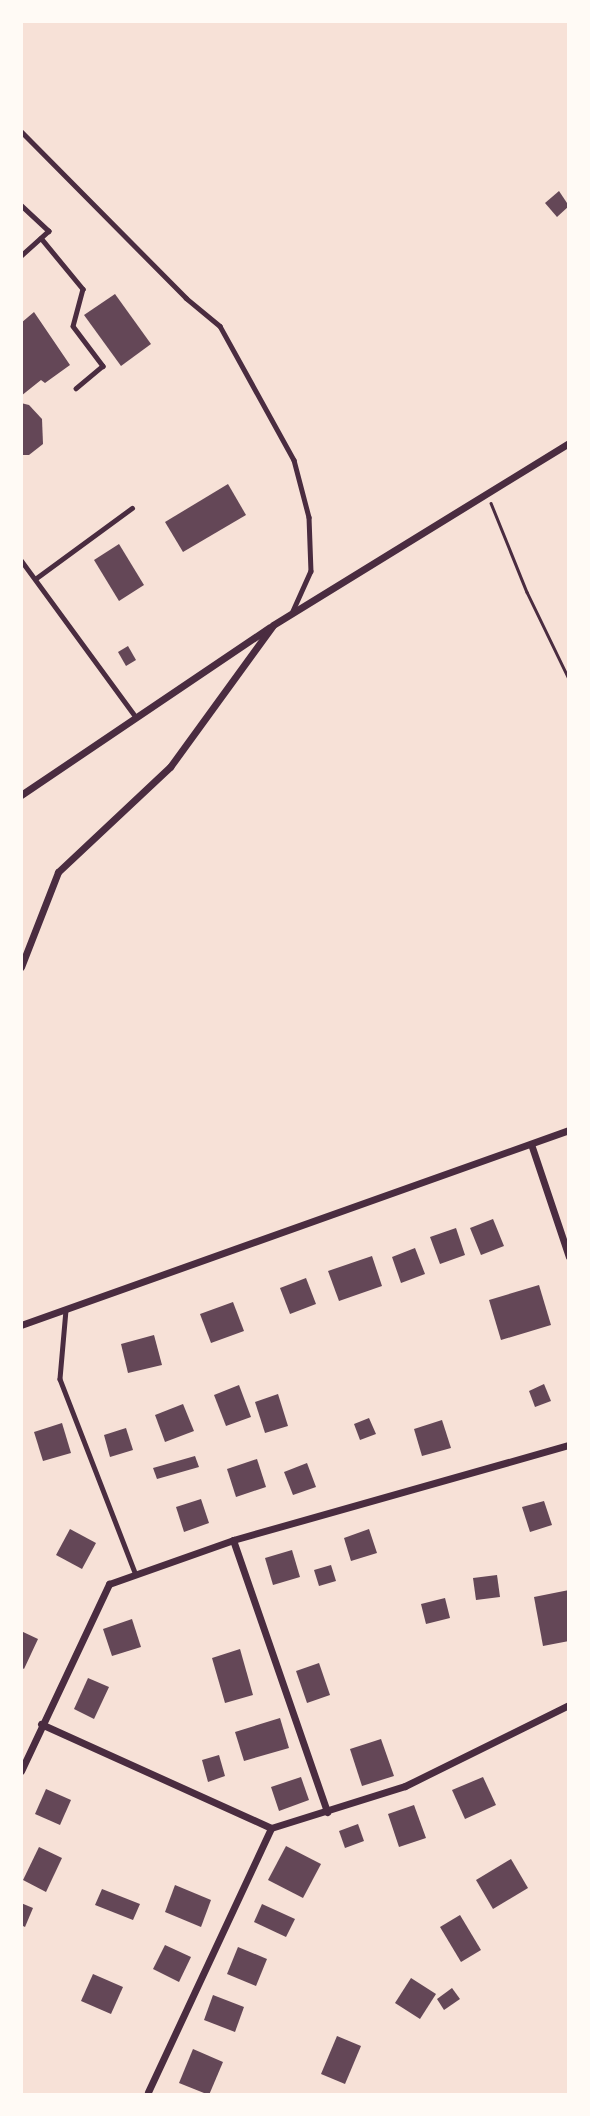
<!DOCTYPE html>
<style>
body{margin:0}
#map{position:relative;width:590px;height:2116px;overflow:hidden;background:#f7e1d7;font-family:Inter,sans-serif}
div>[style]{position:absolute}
.building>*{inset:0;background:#644757}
.path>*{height:2.5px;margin:-1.25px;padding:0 1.25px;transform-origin:1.25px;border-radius:1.25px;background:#4a2c40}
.service>*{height:4.5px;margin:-2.25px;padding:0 2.25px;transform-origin:2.25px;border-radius:2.25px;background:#4a2c40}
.minor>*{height:7px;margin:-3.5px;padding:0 3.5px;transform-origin:3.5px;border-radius:3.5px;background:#4a2c40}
span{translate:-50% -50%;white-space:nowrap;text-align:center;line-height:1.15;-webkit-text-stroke:7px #fffaf5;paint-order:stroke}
.frame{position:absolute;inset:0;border:23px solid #fffaf5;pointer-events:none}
</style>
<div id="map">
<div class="building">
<div style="clip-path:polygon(559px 191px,569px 206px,557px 217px,545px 203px)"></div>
<div style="clip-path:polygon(115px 294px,151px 344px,121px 366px,84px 315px)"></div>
<div style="clip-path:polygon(34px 312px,70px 365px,45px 383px,41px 380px,21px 396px,21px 323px)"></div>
<div style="clip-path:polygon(21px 403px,29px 405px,42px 419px,43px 444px,29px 455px,21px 455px)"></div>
<div style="clip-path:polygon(228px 484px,246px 515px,183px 552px,165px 522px)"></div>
<div style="clip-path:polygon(119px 544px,144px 585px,119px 601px,94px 560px)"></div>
<div style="clip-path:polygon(128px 646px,136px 660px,126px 666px,118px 652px)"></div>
<div style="clip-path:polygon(493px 1219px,504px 1246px,481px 1255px,470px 1228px)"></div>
<div style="clip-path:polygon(456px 1228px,465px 1255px,440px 1264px,430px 1237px)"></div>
<div style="clip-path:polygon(415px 1248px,425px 1274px,401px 1283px,392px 1257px)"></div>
<div style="clip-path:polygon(372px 1256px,382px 1286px,339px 1301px,328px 1271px)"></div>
<div style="clip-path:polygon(306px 1278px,316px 1304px,290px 1314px,280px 1288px)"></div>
<div style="clip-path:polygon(539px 1285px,551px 1325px,501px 1340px,489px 1300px)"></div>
<div style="clip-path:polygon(233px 1302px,244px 1331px,211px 1343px,200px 1314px)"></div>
<div style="clip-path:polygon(154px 1335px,162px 1365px,128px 1373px,121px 1344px)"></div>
<div style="clip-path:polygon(544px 1384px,551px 1401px,535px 1407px,529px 1391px)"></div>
<div style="clip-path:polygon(239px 1385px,251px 1417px,226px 1426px,214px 1395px)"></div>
<div style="clip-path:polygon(278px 1394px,288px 1426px,265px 1433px,255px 1402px)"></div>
<div style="clip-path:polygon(183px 1404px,194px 1431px,165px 1442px,155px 1415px)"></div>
<div style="clip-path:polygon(369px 1418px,376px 1434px,360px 1440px,354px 1424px)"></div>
<div style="clip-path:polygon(442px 1420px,451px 1448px,422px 1456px,414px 1429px)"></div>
<div style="clip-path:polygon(62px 1423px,71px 1453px,43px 1461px,34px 1432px)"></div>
<div style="clip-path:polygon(126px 1428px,133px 1450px,110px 1457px,104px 1435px)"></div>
<div style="clip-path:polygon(195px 1456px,199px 1467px,157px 1479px,153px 1468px)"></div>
<div style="clip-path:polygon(257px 1459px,266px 1487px,236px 1497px,227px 1469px)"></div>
<div style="clip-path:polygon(307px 1463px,316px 1487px,293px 1495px,284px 1472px)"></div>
<div style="clip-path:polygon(201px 1499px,209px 1523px,184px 1532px,176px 1507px)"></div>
<div style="clip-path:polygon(544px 1501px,552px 1525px,530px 1532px,522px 1507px)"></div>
<div style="clip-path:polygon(70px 1529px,96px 1543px,82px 1569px,56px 1555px)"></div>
<div style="clip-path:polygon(369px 1529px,377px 1553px,351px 1561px,344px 1538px)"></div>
<div style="clip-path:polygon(292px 1550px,300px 1577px,273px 1585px,265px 1558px)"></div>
<div style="clip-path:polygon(331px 1565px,336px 1581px,319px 1586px,314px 1570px)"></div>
<div style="clip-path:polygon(497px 1575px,500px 1597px,476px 1600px,473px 1578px)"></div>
<div style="clip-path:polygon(569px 1590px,569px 1641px,543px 1646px,534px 1597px)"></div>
<div style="clip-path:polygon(445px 1598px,450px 1618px,426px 1624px,421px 1604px)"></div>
<div style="clip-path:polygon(132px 1619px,141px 1647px,112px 1656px,103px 1629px)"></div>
<div style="clip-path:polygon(21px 1631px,38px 1639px,24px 1669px,21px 1667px)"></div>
<div style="clip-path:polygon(240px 1649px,253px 1695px,225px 1703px,212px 1658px)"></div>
<div style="clip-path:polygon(319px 1663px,330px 1695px,307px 1703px,296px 1671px)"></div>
<div style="clip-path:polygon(88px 1678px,109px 1687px,94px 1719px,74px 1709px)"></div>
<div style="clip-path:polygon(280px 1718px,289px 1748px,244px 1761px,235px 1732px)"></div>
<div style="clip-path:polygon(381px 1739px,394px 1776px,362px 1786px,350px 1749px)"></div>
<div style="clip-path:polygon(219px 1755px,225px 1776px,208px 1782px,202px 1760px)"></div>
<div style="clip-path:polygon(301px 1777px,309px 1800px,279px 1811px,271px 1787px)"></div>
<div style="clip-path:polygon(483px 1777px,496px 1805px,465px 1819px,452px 1790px)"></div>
<div style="clip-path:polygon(46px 1789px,71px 1800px,60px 1825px,35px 1814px)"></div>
<div style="clip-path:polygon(414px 1805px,426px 1838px,399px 1847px,388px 1814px)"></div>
<div style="clip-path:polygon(358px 1824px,364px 1841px,345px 1848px,339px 1831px)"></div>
<div style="clip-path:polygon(286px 1846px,321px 1864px,303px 1898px,268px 1880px)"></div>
<div style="clip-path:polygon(39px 1847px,62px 1858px,46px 1892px,23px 1880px)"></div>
<div style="clip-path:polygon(511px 1859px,528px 1888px,493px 1909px,476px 1880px)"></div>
<div style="clip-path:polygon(175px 1885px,211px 1900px,201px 1927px,165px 1912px)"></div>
<div style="clip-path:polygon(102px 1889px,140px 1904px,133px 1920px,95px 1905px)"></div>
<div style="clip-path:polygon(21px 1903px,33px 1908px,25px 1927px,21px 1925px)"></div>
<div style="clip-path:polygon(262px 1904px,295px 1919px,286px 1937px,254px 1922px)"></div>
<div style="clip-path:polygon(460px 1915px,481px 1950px,461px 1962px,440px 1927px)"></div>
<div style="clip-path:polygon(165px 1945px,191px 1957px,179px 1982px,153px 1969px)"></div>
<div style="clip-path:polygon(238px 1947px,267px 1959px,256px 1986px,227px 1974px)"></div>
<div style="clip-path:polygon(93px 1974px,123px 1987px,111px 2014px,81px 2001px)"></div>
<div style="clip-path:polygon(411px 1978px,436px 1994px,420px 2019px,395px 2003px)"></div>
<div style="clip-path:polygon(452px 1988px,460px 1999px,444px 2010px,437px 1999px)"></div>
<div style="clip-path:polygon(213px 1995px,244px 2007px,235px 2032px,204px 2020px)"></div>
<div style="clip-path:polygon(337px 2036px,361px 2046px,345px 2084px,321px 2074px)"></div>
<div style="clip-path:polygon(193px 2049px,223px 2062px,209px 2095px,179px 2083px)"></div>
</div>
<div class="path">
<div style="left:491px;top:503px;width:96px;rotate:68deg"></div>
<div style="left:527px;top:592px;width:97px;rotate:64.2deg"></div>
</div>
<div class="service">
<div style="left:21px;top:131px;width:235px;rotate:45.3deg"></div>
<div style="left:186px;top:298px;width:44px;rotate:39.5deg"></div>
<div style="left:220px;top:326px;width:153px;rotate:61.1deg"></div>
<div style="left:294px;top:460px;width:59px;rotate:75.3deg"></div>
<div style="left:309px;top:517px;width:54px;rotate:87.9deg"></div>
<div style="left:311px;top:571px;width:44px;rotate:114.2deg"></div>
<div style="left:21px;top:205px;width:38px;rotate:43deg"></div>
<div style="left:49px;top:231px;width:38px;rotate:138deg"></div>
<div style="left:41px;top:238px;width:66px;rotate:50.5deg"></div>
<div style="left:83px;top:289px;width:38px;rotate:105deg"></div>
<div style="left:73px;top:326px;width:50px;rotate:53.1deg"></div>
<div style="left:103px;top:366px;width:35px;rotate:140deg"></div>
<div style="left:21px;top:560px;width:193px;rotate:53.8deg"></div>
<div style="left:35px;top:579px;width:120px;rotate:-36.2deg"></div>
<div style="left:66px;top:1310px;width:69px;rotate:95deg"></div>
<div style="left:60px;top:1379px;width:207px;rotate:68.8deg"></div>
</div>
<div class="minor">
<div style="left:21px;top:795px;width:300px;rotate:-34deg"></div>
<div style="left:21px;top:967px;width:102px;rotate:-68.7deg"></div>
<div style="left:58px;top:872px;width:154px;rotate:-43.2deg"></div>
<div style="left:170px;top:767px;width:175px;rotate:-54deg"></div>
<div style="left:273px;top:625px;width:347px;rotate:-31.6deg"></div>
<div style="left:531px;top:1144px;width:119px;rotate:71.4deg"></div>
<div style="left:21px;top:1325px;width:582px;rotate:-19.59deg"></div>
<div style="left:233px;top:1540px;width:288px;rotate:70.9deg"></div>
<div style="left:41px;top:1724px;width:252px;rotate:24.3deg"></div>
<div style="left:21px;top:1771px;width:207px;rotate:-64.8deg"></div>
<div style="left:109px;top:1584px;width:132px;rotate:-19.5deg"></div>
<div style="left:233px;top:1540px;width:349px;rotate:-15.8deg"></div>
<div style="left:148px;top:2092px;width:291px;rotate:-65deg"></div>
<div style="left:271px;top:1828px;width:140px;rotate:-17.4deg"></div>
<div style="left:405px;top:1786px;width:183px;rotate:-26.3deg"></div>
</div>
<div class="frame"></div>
</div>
